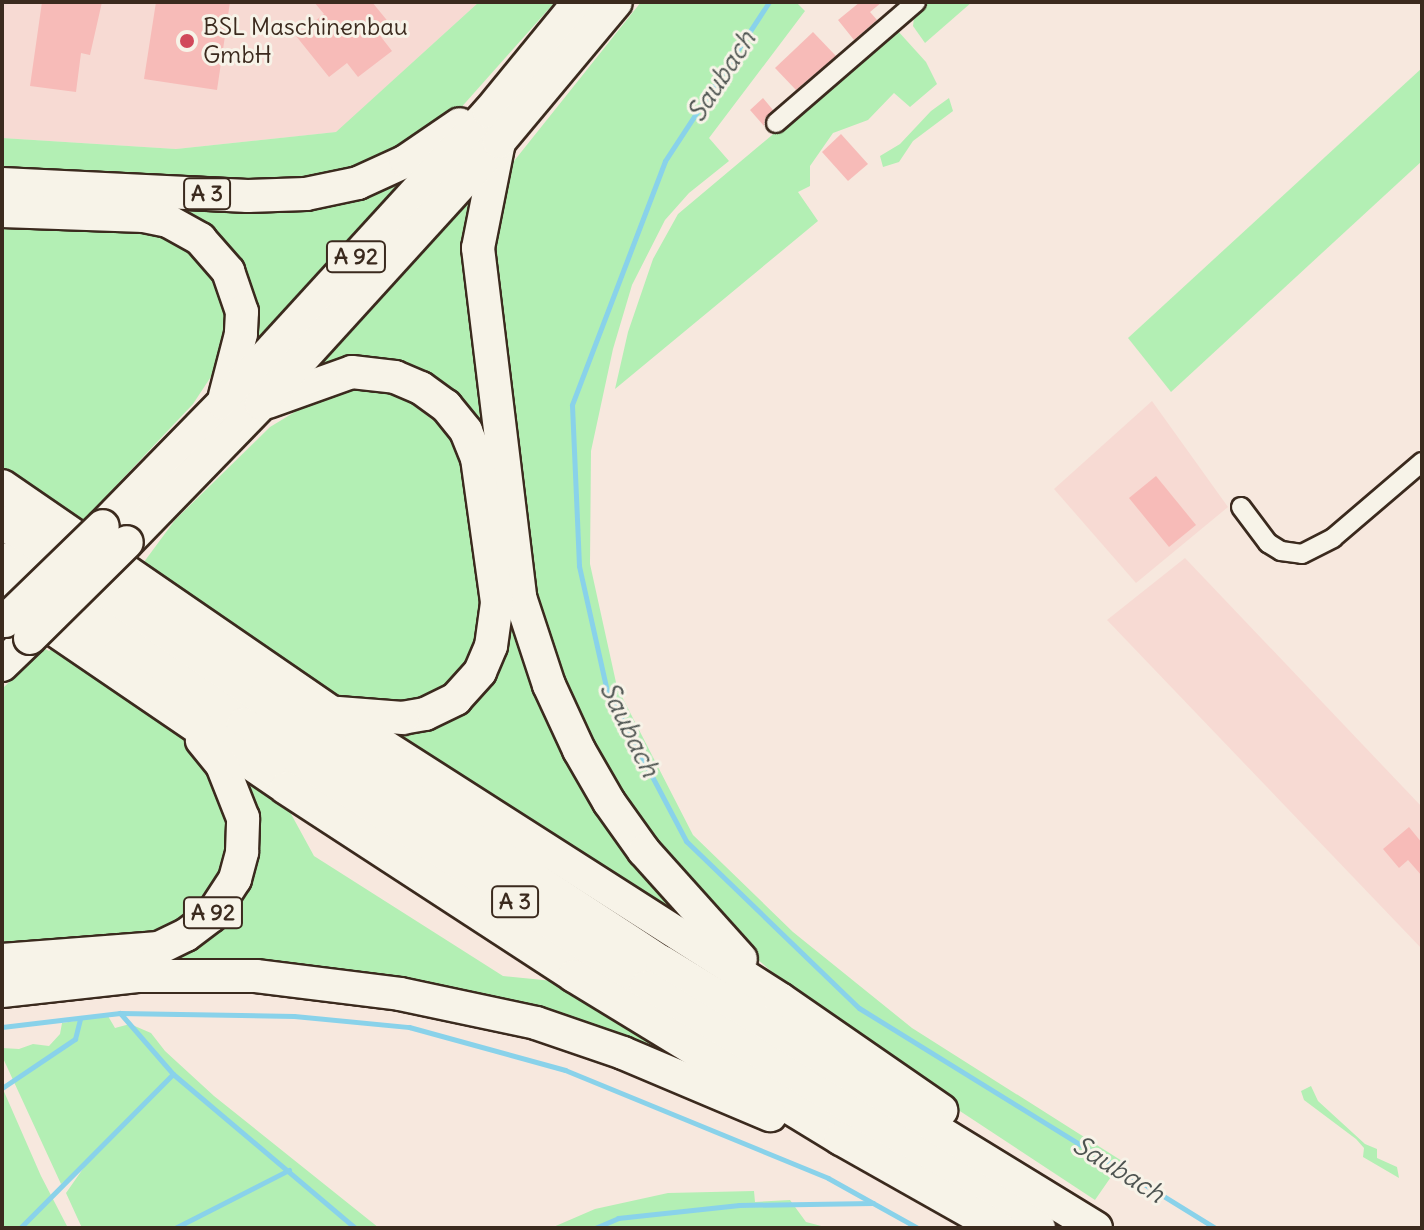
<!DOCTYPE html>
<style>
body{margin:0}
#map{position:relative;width:1424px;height:1230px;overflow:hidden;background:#f7e8de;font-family:Delius,sans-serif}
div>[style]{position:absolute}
.built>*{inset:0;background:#f7dad3}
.green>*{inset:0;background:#b3efb4}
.stream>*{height:5px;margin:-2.5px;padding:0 2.5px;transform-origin:2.5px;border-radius:2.5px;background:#89d2ea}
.building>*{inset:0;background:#f7bbb8}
.roads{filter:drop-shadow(2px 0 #3b2a1e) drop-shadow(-2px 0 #3b2a1e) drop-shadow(0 2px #3b2a1e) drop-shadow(0 -2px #3b2a1e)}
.minor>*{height:18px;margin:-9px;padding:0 9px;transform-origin:9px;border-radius:9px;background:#f7f3e8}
.motorway>*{height:32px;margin:-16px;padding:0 16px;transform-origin:16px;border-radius:16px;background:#f7f3e8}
.bridges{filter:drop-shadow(2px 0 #3b2a1e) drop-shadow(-2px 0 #3b2a1e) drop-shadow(0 2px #3b2a1e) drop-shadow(0 -2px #3b2a1e)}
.motorway-bridge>*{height:32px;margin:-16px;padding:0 16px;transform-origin:16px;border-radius:16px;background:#f7f3e8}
.dots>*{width:22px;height:22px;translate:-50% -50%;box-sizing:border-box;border:4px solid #f7f3e8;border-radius:50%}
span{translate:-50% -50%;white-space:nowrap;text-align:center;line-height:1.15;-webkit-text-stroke:6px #f7f3e8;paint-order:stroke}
.shield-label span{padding:2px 6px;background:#f7f3e8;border:2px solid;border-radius:6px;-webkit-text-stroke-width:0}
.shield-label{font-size:22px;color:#3b2a1e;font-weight:700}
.poi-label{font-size:24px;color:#3b2a1e}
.left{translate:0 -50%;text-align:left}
.water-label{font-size:26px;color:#4e5451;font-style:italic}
.frame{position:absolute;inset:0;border:4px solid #3b2a1e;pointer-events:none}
</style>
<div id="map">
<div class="built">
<div style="clip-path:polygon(2px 2px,479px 2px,337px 132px,176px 149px,2px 138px)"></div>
<div style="clip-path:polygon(1152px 401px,1228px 507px,1136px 583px,1054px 489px)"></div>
<div style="clip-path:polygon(1185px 558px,1422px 807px,1422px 949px,1107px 620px)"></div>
</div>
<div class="green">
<div style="clip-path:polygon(479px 2px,555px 2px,450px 120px,394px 157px,294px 186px,2px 176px,2px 138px,176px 149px,336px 132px)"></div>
<div style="clip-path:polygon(641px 2px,796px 2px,805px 11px,709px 138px,729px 161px,689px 193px,665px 220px,632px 285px,613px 349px,591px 451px,590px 564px,617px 687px,693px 835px,793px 932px,912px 1028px,1122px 1161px,1095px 1200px,893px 1067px,822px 1016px,731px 936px,640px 833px,554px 672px,533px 597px,493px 319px,493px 202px,514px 161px)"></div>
<div style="clip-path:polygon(924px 2px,972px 2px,925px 43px,913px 26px,915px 10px)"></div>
<div style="clip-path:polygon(897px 30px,926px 62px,937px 84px,910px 107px,894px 93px,868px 120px,833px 133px,810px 166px,810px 186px,798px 192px,818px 221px,615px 389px,628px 332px,653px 259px,678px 214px)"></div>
<div style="clip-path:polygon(1422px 68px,1422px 161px,1171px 392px,1128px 338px)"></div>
<div style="clip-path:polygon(949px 98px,953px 111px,913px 141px,899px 162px,883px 167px,880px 156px,900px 144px,931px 111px)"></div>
<div style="clip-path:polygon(397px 178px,404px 187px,246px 354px,215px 242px,2px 196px)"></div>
<div style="clip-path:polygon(469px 202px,514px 604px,699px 934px,385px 731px,407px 728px,502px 633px,447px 401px,310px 375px)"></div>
<div style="clip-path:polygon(2px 224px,148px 229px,176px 238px,207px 266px,224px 299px,228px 326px,220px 363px,193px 404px,79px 525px,2px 471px)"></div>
<div style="clip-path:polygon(357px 385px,401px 396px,446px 430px,461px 456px,485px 607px,480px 646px,457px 682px,423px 704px,359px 707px,312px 685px,141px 566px,175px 520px,270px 427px,321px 396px)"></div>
<div style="clip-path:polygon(57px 644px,179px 730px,211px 765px,231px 814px,225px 869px,199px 910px,170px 931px,2px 949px,2px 689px,44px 648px,49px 651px)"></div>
<div style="clip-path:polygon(233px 768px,284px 801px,314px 856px,503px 976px,563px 982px,717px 1080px,494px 1005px,115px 961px,238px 887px)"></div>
<div style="clip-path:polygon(108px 1016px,115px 1028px,130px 1024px,151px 1033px,165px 1051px,214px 1096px,379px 1228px,82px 1228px,66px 1193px,87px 1163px,61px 1184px,2px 1056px,2px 1048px,19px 1049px,33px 1044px,49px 1046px,60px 1034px,62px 1023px)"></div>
<div style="clip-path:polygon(1311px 1086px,1318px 1101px,1365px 1144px,1377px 1149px,1377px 1158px,1397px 1167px,1399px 1178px,1363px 1157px,1364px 1148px,1356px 1139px,1304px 1100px,1301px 1091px)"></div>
<div style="clip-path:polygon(2px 1087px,41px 1176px,68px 1228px,2px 1228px)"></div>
<div style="clip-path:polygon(754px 1191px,755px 1202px,790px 1200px,806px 1222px,829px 1228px,551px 1228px,595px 1209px,668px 1193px)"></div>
</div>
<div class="stream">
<div style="left:769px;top:2px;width:190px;rotate:123.2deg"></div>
<div style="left:665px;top:161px;width:261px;rotate:110.9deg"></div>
<div style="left:572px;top:405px;width:161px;rotate:87.5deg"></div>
<div style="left:579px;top:566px;width:128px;rotate:77.4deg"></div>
<div style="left:607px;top:691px;width:170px;rotate:62.2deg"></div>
<div style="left:686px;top:841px;width:240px;rotate:44deg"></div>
<div style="left:859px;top:1008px;width:418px;rotate:31.7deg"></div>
<div style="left:120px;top:1013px;width:81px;rotate:49deg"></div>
<div style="left:173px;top:1074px;width:238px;rotate:40.2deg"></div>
<div style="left:2px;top:1027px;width:119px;rotate:-6.8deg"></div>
<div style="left:120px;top:1013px;width:174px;rotate:1deg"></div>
<div style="left:294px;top:1016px;width:116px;rotate:5.5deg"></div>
<div style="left:409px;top:1027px;width:162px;rotate:15.4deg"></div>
<div style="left:565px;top:1070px;width:284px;rotate:22.3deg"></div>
<div style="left:828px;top:1178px;width:103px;rotate:29.1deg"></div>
<div style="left:2px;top:1088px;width:88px;rotate:-33.9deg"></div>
<div style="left:75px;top:1039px;width:21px;rotate:-76deg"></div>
<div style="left:20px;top:1228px;width:217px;rotate:-45.2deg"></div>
<div style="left:175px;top:1228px;width:128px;rotate:-27deg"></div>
<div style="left:595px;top:1228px;width:25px;rotate:-23deg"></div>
<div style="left:618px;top:1218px;width:122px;rotate:-6.1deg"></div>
<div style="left:739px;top:1205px;width:134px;rotate:-0.9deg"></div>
</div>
<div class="building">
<div style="clip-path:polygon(42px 2px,102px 2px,90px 55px,81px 53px,76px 92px,30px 86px)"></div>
<div style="clip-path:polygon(156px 2px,230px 2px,217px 90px,144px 79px)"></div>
<div style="clip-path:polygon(314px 2px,372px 2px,390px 24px,378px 33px,392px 51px,358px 77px,347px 63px,329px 77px,296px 36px,324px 14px)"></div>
<div style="clip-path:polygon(860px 2px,882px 2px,870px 12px,877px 20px,854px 40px,838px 20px)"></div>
<div style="clip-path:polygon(813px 32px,836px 56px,796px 90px,775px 68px)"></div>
<div style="clip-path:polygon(763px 98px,773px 110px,765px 118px,764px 126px,750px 110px)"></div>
<div style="clip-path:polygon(841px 134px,868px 164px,848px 181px,822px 152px)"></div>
<div style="clip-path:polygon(1156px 476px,1196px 525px,1169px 547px,1129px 498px)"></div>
<div style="clip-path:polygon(1409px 827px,1422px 843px,1422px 876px,1408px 860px,1399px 868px,1383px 849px)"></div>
</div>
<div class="roads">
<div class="minor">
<div style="left:776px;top:123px;width:185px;rotate:-40.8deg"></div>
<div style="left:1241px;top:507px;width:45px;rotate:53.1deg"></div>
<div style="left:1268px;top:543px;width:15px;rotate:32deg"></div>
<div style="left:1281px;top:551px;width:21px;rotate:8deg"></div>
<div style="left:1302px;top:554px;width:35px;rotate:-27deg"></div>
<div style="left:1333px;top:538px;width:117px;rotate:-40.5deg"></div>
</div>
<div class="motorway">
<div style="left:499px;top:142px;width:108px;rotate:101.2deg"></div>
<div style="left:478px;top:248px;width:352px;rotate:83.1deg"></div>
<div style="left:520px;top:597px;width:93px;rotate:71.8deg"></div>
<div style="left:549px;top:685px;width:72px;rotate:65.2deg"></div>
<div style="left:579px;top:750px;width:60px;rotate:60deg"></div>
<div style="left:609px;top:802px;width:60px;rotate:54.5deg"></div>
<div style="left:644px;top:851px;width:145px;rotate:48.1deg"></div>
<div style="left:2px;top:184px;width:246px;rotate:2.8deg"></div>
<div style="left:248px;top:196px;width:58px;rotate:-2deg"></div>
<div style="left:306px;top:194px;width:53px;rotate:-11.9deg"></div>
<div style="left:358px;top:183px;width:53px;rotate:-24.6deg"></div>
<div style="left:406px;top:161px;width:65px;rotate:-34.4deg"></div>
<div style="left:2px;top:211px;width:142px;rotate:2deg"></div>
<div style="left:144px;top:216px;width:25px;rotate:12deg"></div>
<div style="left:168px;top:221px;width:37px;rotate:29deg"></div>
<div style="left:200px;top:239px;width:43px;rotate:48.8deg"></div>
<div style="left:228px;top:271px;width:43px;rotate:71.1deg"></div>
<div style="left:242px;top:312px;width:22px;rotate:93deg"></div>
<div style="left:241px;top:334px;width:64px;rotate:104.5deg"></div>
<div style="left:268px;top:402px;width:89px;rotate:-19.7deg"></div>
<div style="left:352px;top:372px;width:43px;rotate:6.6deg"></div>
<div style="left:395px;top:377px;width:28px;rotate:23deg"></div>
<div style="left:421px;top:388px;width:31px;rotate:36deg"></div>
<div style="left:446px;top:406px;width:32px;rotate:51deg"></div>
<div style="left:466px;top:431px;width:29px;rotate:68deg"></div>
<div style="left:477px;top:458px;width:146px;rotate:82.1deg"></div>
<div style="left:497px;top:603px;width:43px;rotate:97.9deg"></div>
<div style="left:491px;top:646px;width:28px;rotate:113deg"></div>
<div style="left:480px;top:672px;width:36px;rotate:132deg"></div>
<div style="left:456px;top:699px;width:34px;rotate:154deg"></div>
<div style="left:425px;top:714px;width:22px;rotate:170deg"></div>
<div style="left:403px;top:718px;width:65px;rotate:-175.6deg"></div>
<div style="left:2px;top:486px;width:399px;rotate:34.5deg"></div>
<div style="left:331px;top:712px;width:533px;rotate:32.59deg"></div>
<div style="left:780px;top:999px;width:196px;rotate:34.6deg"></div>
<div style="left:2px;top:522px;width:314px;rotate:34.5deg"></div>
<div style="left:261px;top:700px;width:479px;rotate:33.2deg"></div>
<div style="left:662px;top:962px;width:509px;rotate:31.5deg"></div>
<div style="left:103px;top:526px;width:172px;rotate:-45.7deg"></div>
<div style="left:223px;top:403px;width:394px;rotate:-47.6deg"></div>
<div style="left:489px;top:112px;width:142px;rotate:-50.7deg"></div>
<div style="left:127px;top:542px;width:192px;rotate:-45.8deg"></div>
<div style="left:261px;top:404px;width:354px;rotate:-47.7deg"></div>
<div style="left:499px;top:142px;width:182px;rotate:-50.1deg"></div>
<div style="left:2px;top:559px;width:292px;rotate:34.4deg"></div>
<div style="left:243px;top:724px;width:481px;rotate:33.1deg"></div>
<div style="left:646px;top:987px;width:461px;rotate:31.5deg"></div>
<div style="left:2px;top:594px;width:344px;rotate:34.3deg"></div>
<div style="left:286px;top:788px;width:344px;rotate:33.1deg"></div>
<div style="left:574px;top:976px;width:313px;rotate:31.4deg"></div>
<div style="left:841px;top:1139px;width:181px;rotate:29.4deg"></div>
<div style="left:2px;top:665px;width:39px;rotate:-44deg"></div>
<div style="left:2px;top:960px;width:157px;rotate:-4.4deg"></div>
<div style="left:159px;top:948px;width:30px;rotate:-26deg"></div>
<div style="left:186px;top:935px;width:31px;rotate:-37deg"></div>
<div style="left:211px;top:916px;width:44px;rotate:-57deg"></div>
<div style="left:235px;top:879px;width:28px;rotate:-75deg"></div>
<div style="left:242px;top:852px;width:34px;rotate:-88deg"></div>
<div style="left:243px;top:818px;width:57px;rotate:-111.6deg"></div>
<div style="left:222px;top:765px;width:32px;rotate:-129deg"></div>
<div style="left:2px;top:991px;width:136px;rotate:-6.3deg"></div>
<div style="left:137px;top:976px;width:119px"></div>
<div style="left:256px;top:976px;width:145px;rotate:7.1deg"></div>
<div style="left:400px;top:994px;width:139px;rotate:12deg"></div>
<div style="left:536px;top:1023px;width:92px;rotate:19deg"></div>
<div style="left:623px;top:1053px;width:160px;rotate:22.9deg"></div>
</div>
</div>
<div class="bridges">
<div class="motorway-bridge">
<div style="left:5px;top:621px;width:136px;rotate:-44.1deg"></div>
<div style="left:30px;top:638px;width:136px;rotate:-44.7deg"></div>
</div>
</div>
<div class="dots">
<div style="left:187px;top:41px;background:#d1495b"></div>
</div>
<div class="shield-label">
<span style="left:207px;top:194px">A 3</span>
<span style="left:356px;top:257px">A 92</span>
<span style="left:515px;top:902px">A 3</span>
<span style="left:213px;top:913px">A 92</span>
</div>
<div class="poi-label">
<span class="left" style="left:203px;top:41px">BSL Maschinenbau<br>GmbH</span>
</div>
<div class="water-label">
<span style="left:721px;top:76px;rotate:-57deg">Saubach</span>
<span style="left:630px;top:729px;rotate:64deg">Saubach</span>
<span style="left:1119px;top:1169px;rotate:32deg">Saubach</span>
</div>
<div class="frame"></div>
</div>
